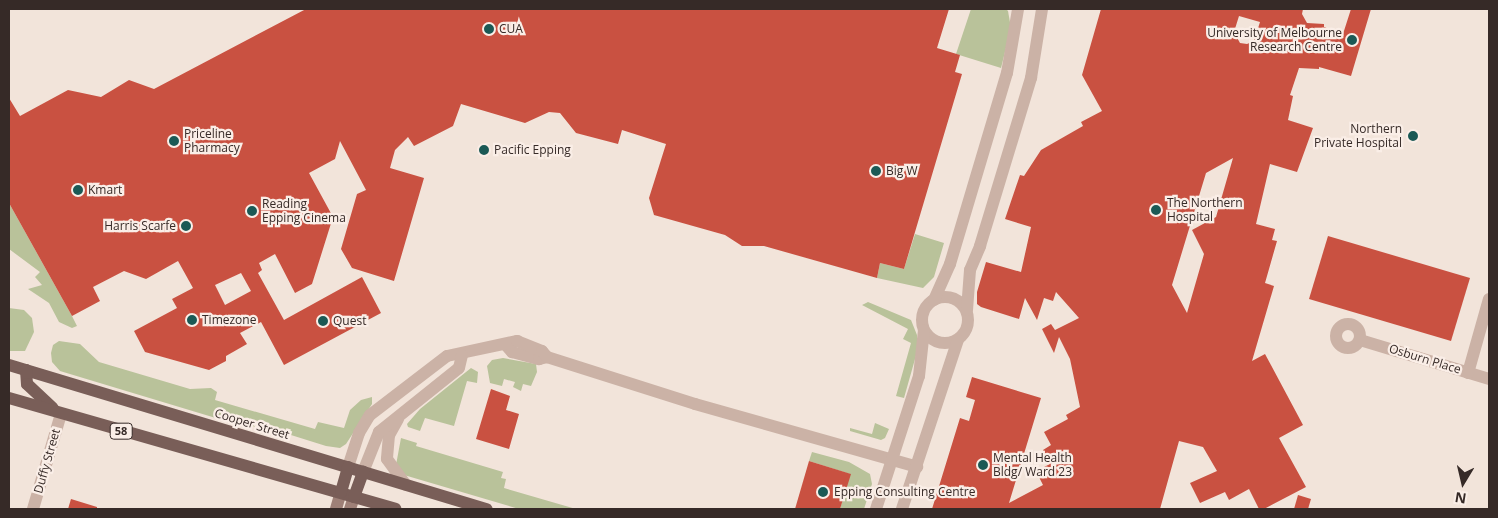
<!DOCTYPE html>
<style>
body{margin:0}
#map{position:relative;width:1498px;height:518px;overflow:hidden;background:#f2e4da;font-family:"Open Sans",sans-serif}
div>[style]{position:absolute}
.green>*{inset:0;background:#b9c29a}
.building>*{inset:0;background:#c95141}
.street>*{height:12px;margin:-6px;padding:0 6px;transform-origin:6px;border-radius:6px;background:#cbb2a6}
.street>.ring{margin:-6px;padding:0;box-sizing:content-box;background:none;border:12px solid #cbb2a6;border-radius:50%}
.secondary>*{height:12px;margin:-6px;padding:0 6px;transform-origin:6px;border-radius:6px;background:#9e8077}
.primary>*{height:12px;margin:-6px;padding:0 6px;transform-origin:6px;border-radius:6px;background:#795e58}
.dots>*{width:14px;height:14px;translate:-50% -50%;box-sizing:border-box;border:2px solid #faeee7;border-radius:50%}
span{translate:-50% -50%;white-space:nowrap;text-align:center;line-height:1.15;-webkit-text-stroke:4.5px #faeee7;paint-order:stroke}
.shield-label span{padding:1px 4px;background:#faeee7;border:1px solid;border-radius:4px;-webkit-text-stroke-width:0}
.shield-label{font-size:11px;color:#362a27;font-weight:700}
.poi-label{font-size:12px;color:#362a27}
.left{translate:0 -50%;text-align:left}
.right{translate:-100% -50%;text-align:right}
.street-label{font-size:12px;color:#362a27}
.frame{position:absolute;inset:0;border:10px solid #362a27;pointer-events:none}
.north{position:absolute;left:1438px;top:458px;width:50px;height:50px;-webkit-text-stroke:4px #faeee7;paint-order:stroke;rotate:189deg;font-size:14px;font-weight:700;line-height:20px;text-align:center;color:#362a27}
.north::after{content:'';display:block;margin:auto;width:18px;height:22px;background:#362a27;clip-path:polygon(50% 0,100% 100%,50% 72%,0 100%)}
</style>
<div id="map">
<div class="green">
<div style="clip-path:polygon(971px 9px,1006px 9px,1008px 11px,1011px 28px,1001px 68px,956px 54px)"></div>
<div style="clip-path:polygon(9px 203px,72px 316px,77px 326px,72px 328px,59px 322px,49px 303px,28px 289px,42px 285px,35px 277px,40px 272px,9px 249px)"></div>
<div style="clip-path:polygon(915px 234px,944px 243px,934px 277px,923px 288px,877px 278px,880px 263px,904px 269px)"></div>
<div style="clip-path:polygon(868px 302px,911px 320px,917px 335px,917px 352px,904px 398px,896px 396px,911px 343px,903px 339px,908px 329px,862px 305px)"></div>
<div style="clip-path:polygon(9px 308px,24px 310px,32px 318px,34px 332px,25px 351px,9px 351px)"></div>
<div style="clip-path:polygon(59px 341px,80px 344px,99px 362px,190px 389px,211px 388px,217px 392px,215px 400px,315px 429px,318px 422px,344px 428px,350px 410px,361px 400px,372px 397px,372px 404px,346px 444px,340px 448px,326px 446px,275px 430px,229px 422px,60px 371px,52px 362px,51px 353px,53px 345px)"></div>
<div style="clip-path:polygon(503px 358px,536px 364px,537px 372px,531px 386px,523px 384px,521px 391px,513px 387px,515px 382px,504px 379px,502px 386px,490px 383px,487px 366px,492px 360px)"></div>
<div style="clip-path:polygon(471px 368px,478px 372px,477px 383px,467px 381px,454px 426px,425px 418px,420px 431px,408px 427px,407px 424px,420px 409px)"></div>
<div style="clip-path:polygon(875px 423px,889px 429px,885px 438px,881px 440px,850px 431px,850px 428px,872px 434px)"></div>
<div style="clip-path:polygon(401px 438px,417px 443px,416px 446px,503px 472px,501px 478px,506px 479px,504px 488px,576px 509px,519px 509px,404px 475px,396px 465px)"></div>
<div style="clip-path:polygon(812px 452px,849px 462px,870px 474px,872px 484px,864px 509px,840px 509px,850px 474px,809px 461px)"></div>
</div>
<div class="building">
<div style="clip-path:polygon(evenodd,306px 9px,949px 9px,937px 48px,960px 55px,955px 72px,962px 74px,904px 269px,880px 263px,877px 278px,764px 246px,742px 246px,725px 235px,654px 215px,649px 198px,666px 144px,622px 130px,618px 144px,576px 133px,560px 113px,549px 112px,525px 123px,461px 104px,453px 126px,414px 146px,408px 137px,395px 150px,390px 168px,424px 178px,394px 281px,352px 268px,341px 249px,357px 194px,366px 190px,340px 141px,335px 159px,309px 173px,333px 217px,312px 284px,295px 293px,275px 254px,259px 263px,262px 270px,258px 273px,284px 320px,362px 277px,381px 313px,284px 365px,261px 322px,240px 333px,247px 344px,226px 356px,226px 361px,209px 370px,145px 352px,134px 331px,177px 308px,172px 299px,193px 288px,178px 261px,146px 279px,124px 271px,93px 287px,100px 301px,72px 316px,9px 203px,9px 98px,20px 116px,68px 90px,101px 97px,129px 80px,154px 89px,306px 9px,241px 273px,251px 291px,225px 305px,215px 285px,241px 273px)"></div>
<div style="clip-path:polygon(evenodd,1101px 9px,1303px 9px,1302px 14px,1307px 23px,1324px 24px,1324px 27px,1343px 34px,1351px 9px,1371px 9px,1351px 76px,1319px 67px,1319px 69px,1299px 68px,1290px 95px,1293px 96px,1288px 120px,1313px 128px,1297px 172px,1270px 164px,1256px 224px,1275px 229px,1272px 240px,1277px 241px,1265px 283px,1274px 286px,1252px 361px,1265px 354px,1303px 425px,1279px 438px,1306px 487px,1264px 509px,1259px 509px,1249px 489px,1229px 500px,1225px 492px,1200px 503px,1190px 483px,1217px 471px,1203px 447px,1179px 441px,1160px 509px,932px 509px,960px 418px,969px 421px,975px 400px,966px 397px,972px 377px,1041px 398px,1009px 503px,1043px 485px,1036px 471px,1050px 464px,1043px 450px,1051px 445px,1044px 432px,1068px 419px,1066px 415px,1080px 407px,1070px 359px,1059px 337px,1054px 353px,1042px 329px,1051px 324px,1055px 330px,1079px 318px,1056px 292px,1053px 301px,1044px 298px,1037px 320px,1025px 298px,1019px 319px,981px 307px,977px 304px,977px 292px,986px 262px,1021px 272px,1031px 227px,1005px 219px,1020px 175px,1024px 176px,1041px 150px,1083px 126px,1081px 122px,1102px 111px,1082px 75px,1101px 9px,1239px 16px,1260px 22px,1254px 41px,1247px 44px,1240px 43px,1234px 32px,1239px 16px,1101px 9px,1233px 158px,1216px 217px,1192px 230px,1204px 254px,1187px 313px,1172px 285px,1206px 173px,1233px 158px)"></div>
<div style="clip-path:polygon(1328px 236px,1470px 278px,1451px 341px,1309px 299px)"></div>
<div style="clip-path:polygon(491px 389px,510px 396px,506px 410px,519px 414px,509px 449px,476px 439px)"></div>
<div style="clip-path:polygon(809px 461px,851px 474px,840px 509px,795px 509px)"></div>
<div style="clip-path:polygon(1298px 495px,1311px 499px,1308px 509px,1294px 509px)"></div>
<div style="clip-path:polygon(71px 499px,97px 507px,97px 509px,68px 509px)"></div>
</div>
<div class="street">
<div class="ring" style="left:922px;top:297px;width:34px;height:34px"></div>
<div style="left:934px;top:300px;width:39px;rotate:-66deg"></div>
<div style="left:950px;top:264px;width:199px;rotate:-73.4deg"></div>
<div style="left:1007px;top:73px;width:65px;rotate:-80.2deg"></div>
<div style="left:967px;top:310px;width:40px;rotate:-85.7deg"></div>
<div style="left:970px;top:270px;width:26px;rotate:-67deg"></div>
<div style="left:980px;top:246px;width:176px;rotate:-73.1deg"></div>
<div style="left:1031px;top:78px;width:70px;rotate:-80.9deg"></div>
<div class="ring" style="left:1336px;top:324px;width:12px;height:12px"></div>
<div style="left:1360px;top:340px;width:135px;rotate:16.8deg"></div>
<div style="left:505px;top:344px;width:11px;rotate:49deg"></div>
<div style="left:512px;top:352px;width:28px;rotate:15deg"></div>
<div style="left:539px;top:359px;width:8px;rotate:-14deg"></div>
<div style="left:547px;top:357px;width:155px;rotate:17.6deg"></div>
<div style="left:695px;top:404px;width:231px;rotate:15.8deg"></div>
<div style="left:1468px;top:373px;width:77px;rotate:-74.2deg"></div>
<div style="left:398px;top:419px;width:18px;rotate:119deg"></div>
<div style="left:389px;top:435px;width:24px;rotate:95deg"></div>
<div style="left:387px;top:459px;width:32px;rotate:54deg"></div>
<div style="left:348px;top:467px;width:36px;rotate:-72deg"></div>
<div style="left:359px;top:433px;width:21px;rotate:-59deg"></div>
<div style="left:370px;top:415px;width:97px;rotate:-37.5deg"></div>
<div style="left:447px;top:356px;width:72px;rotate:-12.1deg"></div>
<div style="left:517px;top:341px;width:27px;rotate:22deg"></div>
<div style="left:542px;top:351px;width:8px;rotate:50deg"></div>
<div style="left:363px;top:472px;width:43px;rotate:-68.2deg"></div>
<div style="left:379px;top:432px;width:102px;rotate:-38.7deg"></div>
<div style="left:459px;top:368px;width:13px;rotate:-77deg"></div>
<div style="left:33px;top:509px;width:99px;rotate:-73.6deg"></div>
<div style="left:876px;top:509px;width:140px;rotate:-72.1deg"></div>
<div style="left:919px;top:376px;width:46px;rotate:-83.8deg"></div>
<div style="left:902px;top:509px;width:178px;rotate:-71.7deg"></div>
</div>
<div class="secondary">
<div style="left:336px;top:509px;width:18px;rotate:-74deg"></div>
<div style="left:350px;top:509px;width:13px;rotate:-72deg"></div>
</div>
<div class="primary">
<div style="left:9px;top:365px;width:499px;rotate:16.8deg"></div>
<div style="left:26px;top:370px;width:14px;rotate:86deg"></div>
<div style="left:27px;top:384px;width:35px;rotate:43deg"></div>
<div style="left:9px;top:398px;width:402px;rotate:16deg"></div>
<div style="left:341px;top:492px;width:26px;rotate:-74deg"></div>
<div style="left:354px;top:497px;width:27px;rotate:-70deg"></div>
</div>
<div class="dots">
<div style="left:489px;top:29px;background:#1b5955"></div>
<div style="left:1352px;top:40px;background:#1b5955"></div>
<div style="left:1413px;top:136px;background:#1b5955"></div>
<div style="left:174px;top:141px;background:#1b5955"></div>
<div style="left:484px;top:150px;background:#1b5955"></div>
<div style="left:876px;top:171px;background:#1b5955"></div>
<div style="left:78px;top:190px;background:#1b5955"></div>
<div style="left:1156px;top:210px;background:#1b5955"></div>
<div style="left:252px;top:211px;background:#1b5955"></div>
<div style="left:186px;top:226px;background:#1b5955"></div>
<div style="left:192px;top:320px;background:#1b5955"></div>
<div style="left:323px;top:321px;background:#1b5955"></div>
<div style="left:983px;top:465px;background:#1b5955"></div>
<div style="left:823px;top:492px;background:#1b5955"></div>
</div>
<div class="shield-label">
<span style="left:121px;top:431px">58</span>
</div>
<div class="poi-label">
<span class="left" style="left:499px;top:29px">CUA</span>
<span class="right" style="left:1342px;top:40px">University of Melbourne<br>Research Centre</span>
<span class="right" style="left:1402px;top:136px">Northern<br>Private Hospital</span>
<span class="left" style="left:184px;top:141px">Priceline<br>Pharmacy</span>
<span class="left" style="left:494px;top:150px">Pacific Epping</span>
<span class="left" style="left:886px;top:171px">Big W</span>
<span class="left" style="left:88px;top:190px">Kmart</span>
<span class="left" style="left:1167px;top:210px">The Northern<br>Hospital</span>
<span class="left" style="left:262px;top:211px">Reading<br>Epping Cinema</span>
<span class="right" style="left:176px;top:226px">Harris Scarfe</span>
<span class="left" style="left:202px;top:320px">Timezone</span>
<span class="left" style="left:333px;top:321px">Quest</span>
<span class="left" style="left:993px;top:465px">Mental Health<br>Bldg/ Ward 23</span>
<span class="left" style="left:834px;top:492px">Epping Consulting Centre</span>
</div>
<div class="street-label">
<span style="left:1425px;top:359px;rotate:17deg">Osburn Place</span>
<span style="left:252px;top:424px;rotate:17deg">Cooper Street</span>
<span style="left:47px;top:461px;rotate:-74deg">Duffy Street</span>
</div>
<div class="frame"></div>
<div class="north">N</div>
</div>
